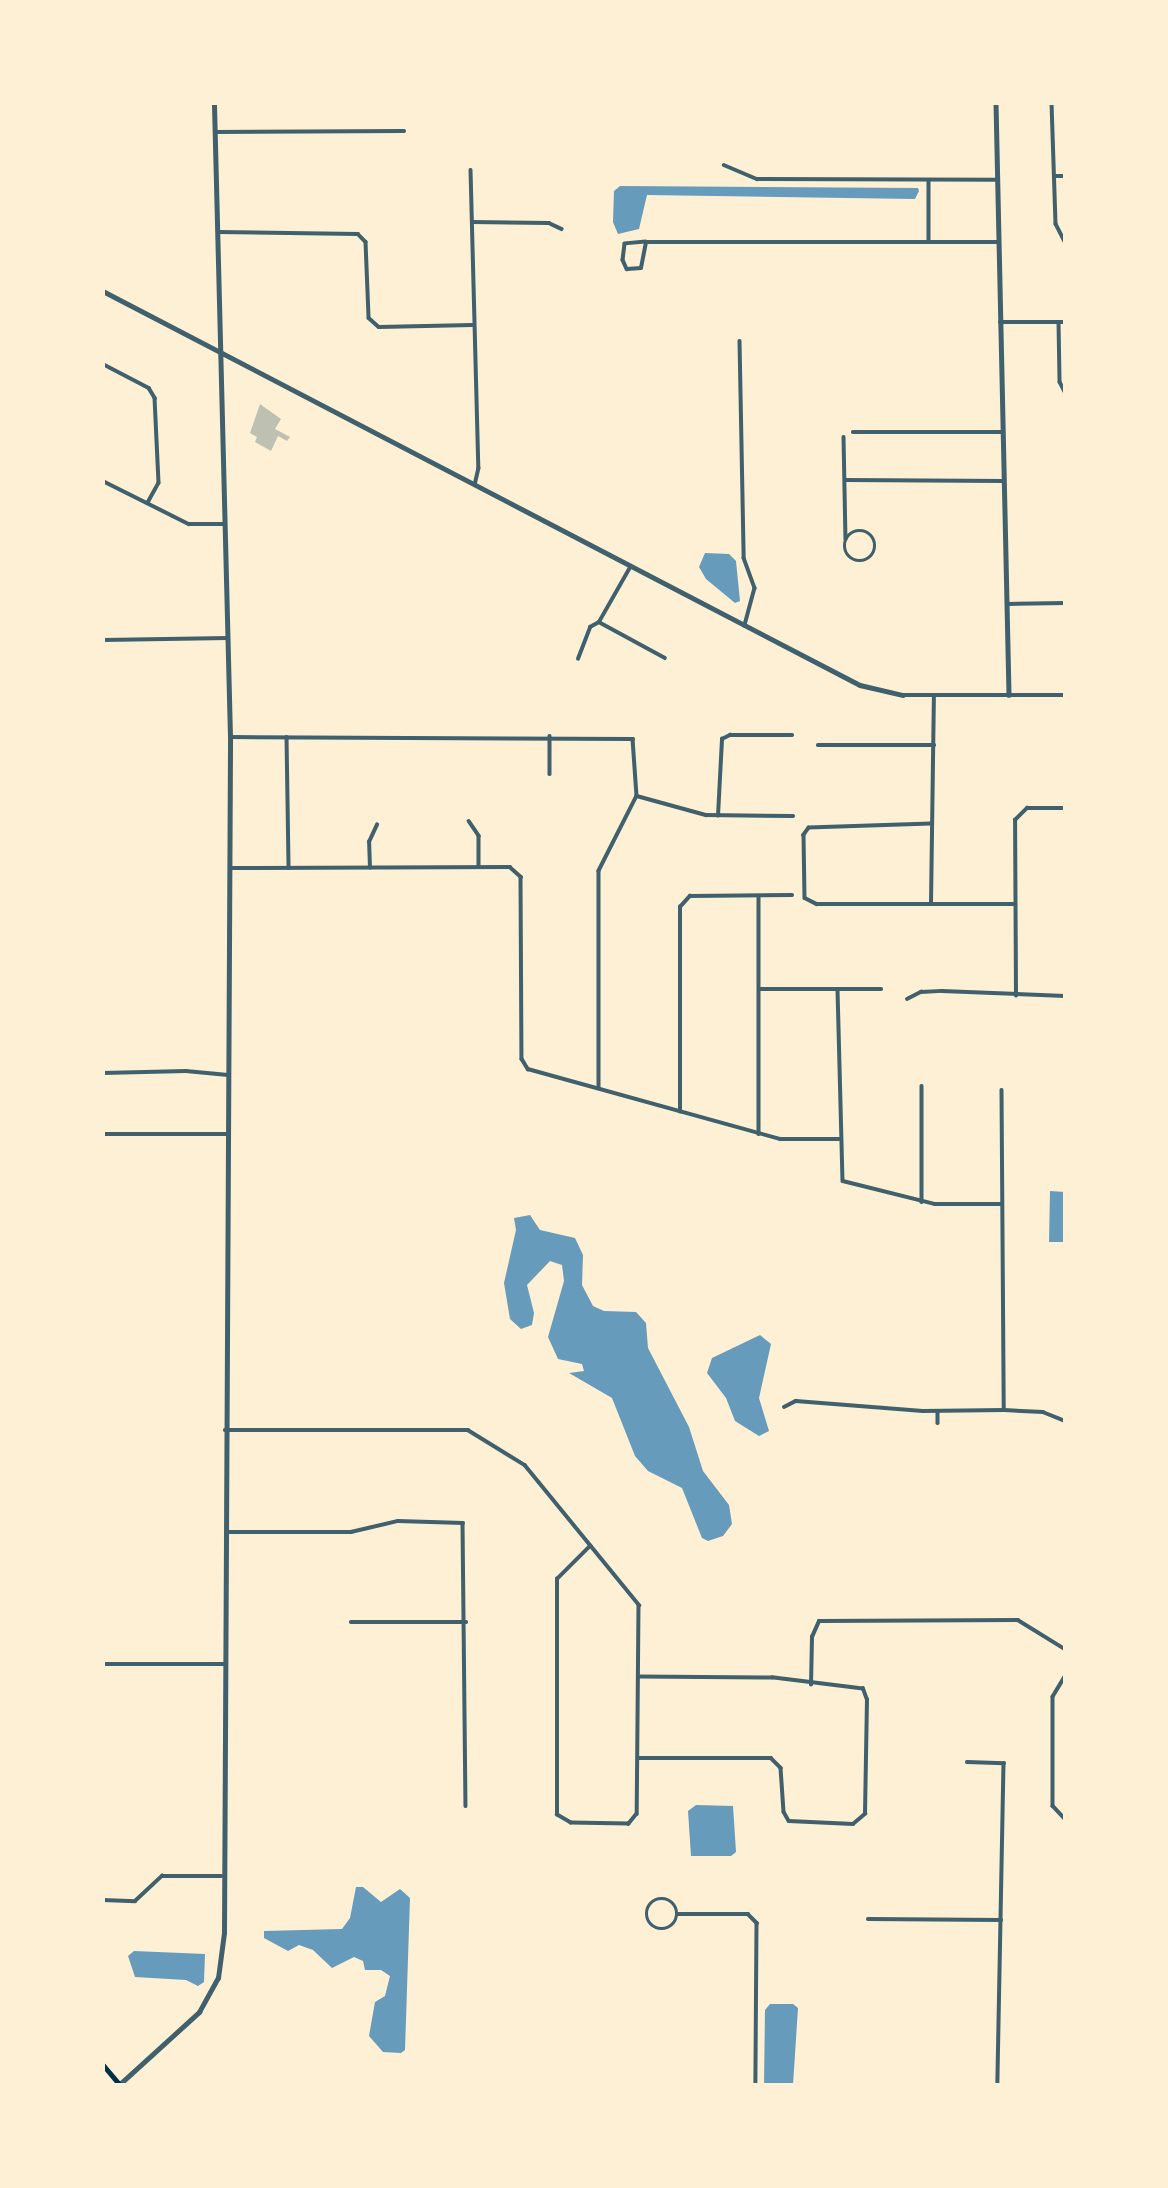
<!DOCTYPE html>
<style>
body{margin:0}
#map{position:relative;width:1168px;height:2188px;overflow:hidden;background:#fdf0d5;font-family:"IBM Plex Sans",sans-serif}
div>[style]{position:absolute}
.water>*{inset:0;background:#669bbc}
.building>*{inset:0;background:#bec0b2}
.minor>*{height:3.5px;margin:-1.75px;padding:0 1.75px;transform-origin:1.75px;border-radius:1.75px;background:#3f606c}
.minor>.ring{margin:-1.75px;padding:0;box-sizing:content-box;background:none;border:3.5px solid #3f606c;border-radius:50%}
.tertiary>*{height:4.5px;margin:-2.25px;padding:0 2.25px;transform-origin:2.25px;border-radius:2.25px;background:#3f606c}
.secondary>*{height:5px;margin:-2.5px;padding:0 2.5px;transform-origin:2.5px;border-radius:2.5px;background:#003049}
span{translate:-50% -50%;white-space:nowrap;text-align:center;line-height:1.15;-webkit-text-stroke:5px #fdf0d5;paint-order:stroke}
.frame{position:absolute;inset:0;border:105px solid #fdf0d5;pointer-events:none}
</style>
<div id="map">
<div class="water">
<div style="clip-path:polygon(620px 186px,918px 188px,919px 191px,915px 199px,647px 195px,639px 229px,618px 234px,613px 222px,614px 191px)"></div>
<div style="clip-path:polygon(705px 553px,729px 554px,736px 561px,740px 601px,735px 603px,706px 579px,699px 567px)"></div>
<div style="clip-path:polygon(1050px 1191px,1065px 1192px,1065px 1242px,1049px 1242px)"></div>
<div style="clip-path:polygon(530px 1215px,540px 1230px,575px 1238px,583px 1255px,582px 1285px,593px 1306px,604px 1311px,636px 1312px,646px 1323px,648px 1348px,689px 1427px,703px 1471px,729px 1505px,732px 1524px,723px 1536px,708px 1541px,702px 1538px,682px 1488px,648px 1471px,635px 1456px,612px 1398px,569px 1373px,584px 1371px,582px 1364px,558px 1359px,548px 1337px,564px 1281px,562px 1265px,550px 1261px,527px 1285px,534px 1313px,532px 1325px,521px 1329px,510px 1319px,504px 1283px,516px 1230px,514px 1218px)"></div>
<div style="clip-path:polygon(760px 1335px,771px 1344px,759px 1398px,769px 1431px,759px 1436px,735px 1421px,726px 1398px,707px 1373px,712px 1358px)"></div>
<div style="clip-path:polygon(696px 1805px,733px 1806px,736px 1852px,731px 1856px,691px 1856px,688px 1811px)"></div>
<div style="clip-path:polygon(356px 1887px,363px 1887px,381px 1902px,400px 1889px,410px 1898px,405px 2050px,401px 2053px,383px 2052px,369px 2036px,375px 2002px,385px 1996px,390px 1976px,381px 1970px,365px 1970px,363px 1961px,354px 1957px,332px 1968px,313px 1950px,299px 1945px,288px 1951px,264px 1938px,264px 1931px,342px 1929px,350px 1918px)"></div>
<div style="clip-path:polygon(134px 1951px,205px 1954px,204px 1982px,198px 1986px,186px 1980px,135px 1977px,128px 1956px)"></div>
<div style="clip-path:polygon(770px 2004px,793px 2004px,798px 2008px,793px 2085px,764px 2085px,765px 2010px)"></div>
</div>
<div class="building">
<div style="clip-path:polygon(260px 404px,281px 419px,275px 429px,290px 437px,287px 441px,278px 436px,271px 451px,255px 442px,257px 437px,250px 433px)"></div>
</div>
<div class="minor">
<div style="left:1052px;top:103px;width:121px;rotate:88.1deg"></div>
<div style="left:1056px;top:224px;width:20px;rotate:63deg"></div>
<div style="left:215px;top:132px;width:189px;rotate:-0.3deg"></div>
<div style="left:724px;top:165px;width:36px;rotate:23deg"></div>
<div style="left:757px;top:179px;width:240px;rotate:0.2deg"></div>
<div style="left:471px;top:170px;width:298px;rotate:88.5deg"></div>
<div style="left:479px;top:468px;width:17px;rotate:103deg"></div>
<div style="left:1055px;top:176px;width:10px"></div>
<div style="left:929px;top:180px;width:62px;rotate:90deg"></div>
<div style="left:472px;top:222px;width:77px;rotate:0.7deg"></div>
<div style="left:549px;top:223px;width:14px;rotate:25deg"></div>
<div style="left:218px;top:232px;width:140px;rotate:0.8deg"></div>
<div style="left:358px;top:234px;width:11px;rotate:45deg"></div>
<div style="left:366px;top:242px;width:76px;rotate:87.7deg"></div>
<div style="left:369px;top:318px;width:13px;rotate:42deg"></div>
<div style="left:379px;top:327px;width:93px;rotate:-1.2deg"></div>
<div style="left:646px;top:242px;width:21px;rotate:175deg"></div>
<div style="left:625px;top:244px;width:16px;rotate:97deg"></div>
<div style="left:623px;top:260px;width:10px;rotate:66deg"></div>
<div style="left:627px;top:269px;width:14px;rotate:-4deg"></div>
<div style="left:641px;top:268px;width:26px;rotate:-79deg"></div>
<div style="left:646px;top:242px;width:353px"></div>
<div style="left:1000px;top:322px;width:65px"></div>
<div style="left:1059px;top:322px;width:60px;rotate:89deg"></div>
<div style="left:1060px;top:382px;width:11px;rotate:63deg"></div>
<div style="left:740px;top:341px;width:217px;rotate:88.9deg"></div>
<div style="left:744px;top:558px;width:32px;rotate:70deg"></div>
<div style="left:755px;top:588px;width:39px;rotate:105deg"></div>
<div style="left:103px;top:364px;width:52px;rotate:27.6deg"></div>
<div style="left:149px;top:388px;width:12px;rotate:59deg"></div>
<div style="left:155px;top:398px;width:85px;rotate:87.3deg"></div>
<div style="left:159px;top:483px;width:23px;rotate:119deg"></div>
<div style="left:853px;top:432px;width:150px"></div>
<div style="left:844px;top:437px;width:102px;rotate:88.9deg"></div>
<div style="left:845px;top:480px;width:159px;rotate:0.4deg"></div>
<div style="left:103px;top:481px;width:96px;rotate:26.6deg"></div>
<div style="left:189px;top:524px;width:35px"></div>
<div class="ring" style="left:845px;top:531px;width:26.5px;height:26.5px"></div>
<div style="left:1008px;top:604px;width:57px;rotate:-1deg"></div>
<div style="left:599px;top:622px;width:75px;rotate:28.6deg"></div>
<div style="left:103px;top:640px;width:125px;rotate:-0.9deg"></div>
<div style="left:578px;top:659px;width:34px;rotate:-69deg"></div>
<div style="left:590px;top:627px;width:10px;rotate:-29deg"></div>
<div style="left:599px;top:622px;width:64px;rotate:-60.3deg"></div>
<div style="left:550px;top:736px;width:38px;rotate:90deg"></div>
<div style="left:230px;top:737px;width:403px;rotate:0.3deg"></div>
<div style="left:633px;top:739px;width:57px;rotate:86deg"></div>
<div style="left:637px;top:796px;width:84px;rotate:116.9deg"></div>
<div style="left:599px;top:871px;width:217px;rotate:90deg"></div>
<div style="left:287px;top:737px;width:131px;rotate:89.1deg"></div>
<div style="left:818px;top:745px;width:116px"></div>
<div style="left:637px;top:796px;width:72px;rotate:15.4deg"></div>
<div style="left:706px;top:815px;width:87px;rotate:0.7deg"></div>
<div style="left:718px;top:816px;width:77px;rotate:-87deg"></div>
<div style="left:722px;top:739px;width:9px;rotate:-27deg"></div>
<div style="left:730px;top:735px;width:62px"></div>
<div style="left:469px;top:821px;width:18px;rotate:56deg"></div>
<div style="left:479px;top:836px;width:31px;rotate:90deg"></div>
<div style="left:931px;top:824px;width:122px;rotate:178.1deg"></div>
<div style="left:809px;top:828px;width:9px;rotate:126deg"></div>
<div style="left:804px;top:835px;width:63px;rotate:89.1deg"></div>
<div style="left:805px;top:898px;width:13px;rotate:27deg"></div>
<div style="left:817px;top:904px;width:198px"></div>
<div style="left:230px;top:868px;width:280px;rotate:-0.2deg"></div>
<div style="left:510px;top:867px;width:15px;rotate:42deg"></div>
<div style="left:521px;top:877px;width:182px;rotate:89.7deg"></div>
<div style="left:522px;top:1059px;width:12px;rotate:59deg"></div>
<div style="left:528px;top:1069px;width:262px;rotate:15.5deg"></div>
<div style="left:780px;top:1139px;width:59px"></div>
<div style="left:370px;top:868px;width:26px;rotate:-92deg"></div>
<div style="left:369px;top:842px;width:19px;rotate:-65deg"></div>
<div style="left:759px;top:896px;width:238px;rotate:90deg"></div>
<div style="left:931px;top:904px;width:208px;rotate:-89.2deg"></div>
<div style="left:759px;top:989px;width:122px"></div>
<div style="left:838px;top:990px;width:191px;rotate:88.5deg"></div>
<div style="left:843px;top:1181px;width:95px;rotate:14deg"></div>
<div style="left:935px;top:1204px;width:67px"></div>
<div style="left:1016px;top:996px;width:176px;rotate:-90.3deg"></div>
<div style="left:1015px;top:820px;width:17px;rotate:-45deg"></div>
<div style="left:1027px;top:808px;width:38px"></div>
<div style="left:907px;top:999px;width:16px;rotate:-27deg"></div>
<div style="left:921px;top:992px;width:21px;rotate:-3deg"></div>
<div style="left:942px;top:991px;width:123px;rotate:2.3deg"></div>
<div style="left:103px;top:1073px;width:83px;rotate:-1.4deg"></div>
<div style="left:186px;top:1071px;width:42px;rotate:5.4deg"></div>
<div style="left:922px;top:1086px;width:116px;rotate:90deg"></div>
<div style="left:1002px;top:1090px;width:320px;rotate:89.6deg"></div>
<div style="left:680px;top:1112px;width:205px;rotate:-90deg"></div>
<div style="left:680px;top:907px;width:15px;rotate:-48deg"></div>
<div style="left:690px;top:896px;width:102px;rotate:-0.6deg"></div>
<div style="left:103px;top:1134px;width:125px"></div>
<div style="left:784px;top:1407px;width:13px;rotate:-27deg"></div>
<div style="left:796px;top:1401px;width:127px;rotate:4.5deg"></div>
<div style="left:923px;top:1411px;width:81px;rotate:-0.7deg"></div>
<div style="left:1004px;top:1410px;width:39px;rotate:3deg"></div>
<div style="left:1043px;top:1412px;width:24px;rotate:22deg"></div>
<div style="left:938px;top:1411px;width:12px;rotate:90deg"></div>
<div style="left:225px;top:1430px;width:243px"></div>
<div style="left:468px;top:1430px;width:67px;rotate:31.6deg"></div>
<div style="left:525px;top:1465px;width:181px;rotate:50.8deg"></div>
<div style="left:639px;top:1605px;width:209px;rotate:90.5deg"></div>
<div style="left:637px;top:1814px;width:13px;rotate:129deg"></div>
<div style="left:629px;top:1824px;width:58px;rotate:-179deg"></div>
<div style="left:571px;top:1823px;width:16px;rotate:-150deg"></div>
<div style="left:557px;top:1815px;width:236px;rotate:-90deg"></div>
<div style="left:557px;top:1579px;width:47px;rotate:-45deg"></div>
<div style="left:226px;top:1532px;width:125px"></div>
<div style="left:351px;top:1532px;width:48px;rotate:-13.2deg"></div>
<div style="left:398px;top:1521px;width:65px;rotate:1.8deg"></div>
<div style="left:463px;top:1523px;width:283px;rotate:89.4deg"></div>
<div style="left:351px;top:1622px;width:115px"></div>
<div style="left:103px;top:1664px;width:120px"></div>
<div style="left:1065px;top:1677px;width:23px;rotate:121deg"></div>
<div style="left:1053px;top:1697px;width:109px;rotate:90deg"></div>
<div style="left:1053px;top:1806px;width:18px;rotate:47deg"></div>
<div style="left:811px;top:1685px;width:48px;rotate:-88.8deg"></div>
<div style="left:812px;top:1637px;width:17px;rotate:-66deg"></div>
<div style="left:819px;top:1621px;width:199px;rotate:-0.3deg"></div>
<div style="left:1018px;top:1620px;width:55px;rotate:31.7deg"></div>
<div style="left:639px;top:1758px;width:132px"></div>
<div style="left:771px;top:1758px;width:14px;rotate:45deg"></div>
<div style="left:781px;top:1768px;width:44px;rotate:86.1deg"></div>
<div style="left:784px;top:1812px;width:10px;rotate:61deg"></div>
<div style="left:789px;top:1821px;width:64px;rotate:2.7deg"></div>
<div style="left:853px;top:1824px;width:16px;rotate:-40deg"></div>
<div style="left:865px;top:1814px;width:114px;rotate:-89deg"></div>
<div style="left:867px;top:1700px;width:12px;rotate:-110deg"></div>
<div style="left:863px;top:1689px;width:91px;rotate:-173deg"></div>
<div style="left:773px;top:1678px;width:133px;rotate:-179.6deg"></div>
<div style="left:967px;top:1762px;width:37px;rotate:2deg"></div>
<div style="left:1004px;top:1763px;width:322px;rotate:91.1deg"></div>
<div class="ring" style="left:647px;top:1899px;width:26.5px;height:26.5px"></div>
<div style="left:103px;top:1900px;width:32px;rotate:2deg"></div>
<div style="left:135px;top:1901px;width:37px;rotate:-43deg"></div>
<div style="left:162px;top:1876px;width:59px"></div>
<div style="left:677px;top:1914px;width:71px"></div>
<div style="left:748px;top:1914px;width:13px;rotate:45deg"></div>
<div style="left:757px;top:1923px;width:162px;rotate:90.4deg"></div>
<div style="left:868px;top:1919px;width:133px;rotate:0.4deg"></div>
</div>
<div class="tertiary">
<div style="left:996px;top:103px;width:592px;rotate:88.74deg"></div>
<div style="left:103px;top:291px;width:853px;rotate:27.5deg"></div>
<div style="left:860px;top:685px;width:44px;rotate:13.1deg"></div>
<div style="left:903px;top:695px;width:162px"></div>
<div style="left:120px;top:2084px;width:107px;rotate:-42.3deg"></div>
<div style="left:199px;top:2012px;width:39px;rotate:-61deg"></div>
<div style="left:218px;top:1978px;width:45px;rotate:-82.4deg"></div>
<div style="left:224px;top:1933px;width:1196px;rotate:-89.71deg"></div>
<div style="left:230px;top:737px;width:634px;rotate:-91.45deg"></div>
</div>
<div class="secondary">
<div style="left:103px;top:2065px;width:26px;rotate:50deg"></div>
</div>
<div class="frame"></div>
</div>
